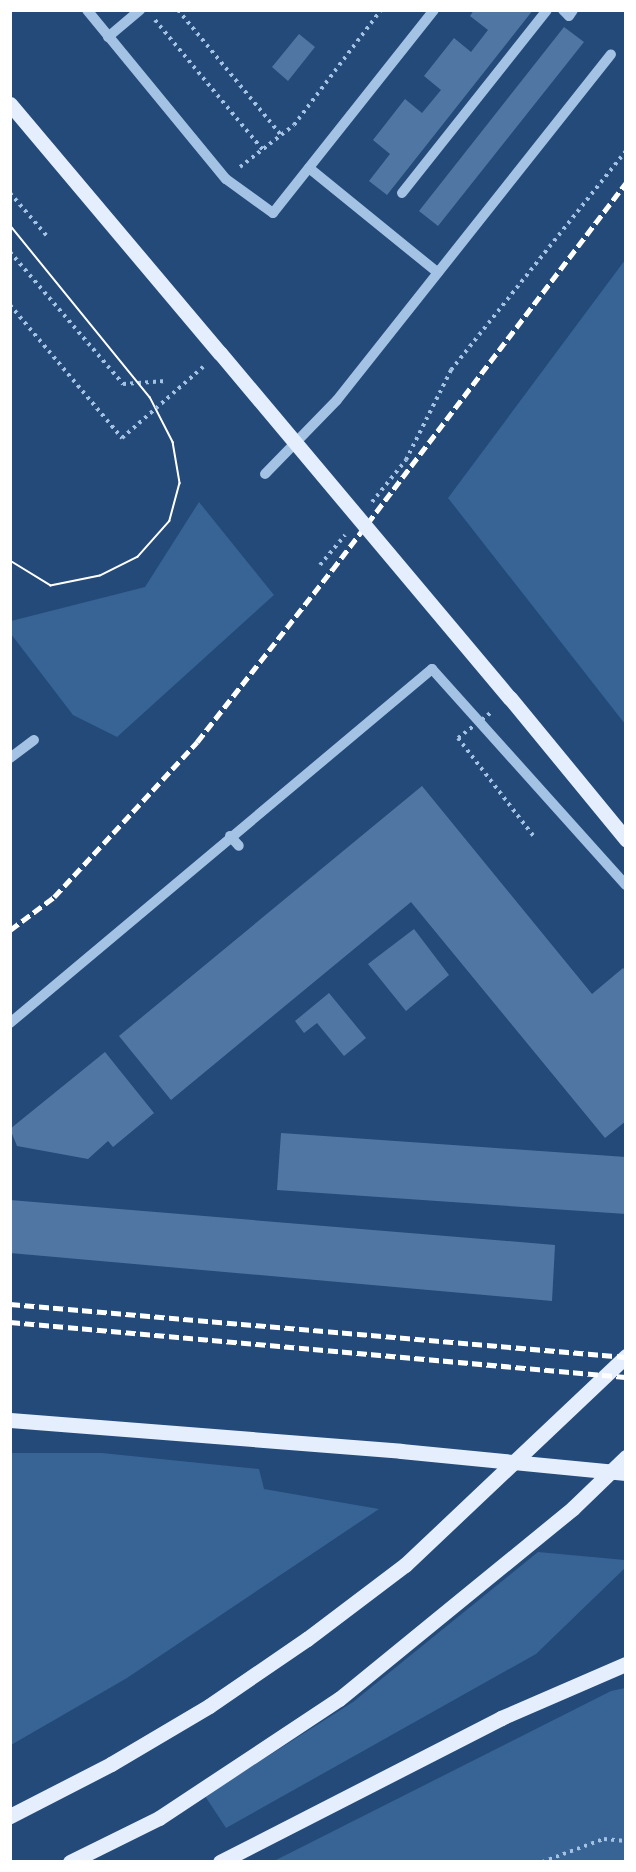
<!DOCTYPE html>
<style>
body{margin:0}
#map{position:relative;width:636px;height:1872px;overflow:hidden;background:#234a78;font-family:"Roboto Condensed",sans-serif}
div>[style]{position:absolute}
.green>*{inset:0;background:#376495}
.building>*{inset:0;background:#5077a4}
.path>*{height:4px;margin-top:-2px;transform-origin:0;background:repeating-linear-gradient(90deg,#a4c3e4 0 3px,transparent 0 7.5px)}
.minor>*{height:10px;margin:-5px;padding:0 5px;transform-origin:5px;border-radius:5px;background:#a4c3e4}
.major>*{height:15px;margin:-7.5px;padding:0 7.5px;transform-origin:7.5px;border-radius:7.5px;background:#e4eefc}
.tram>*{height:1.5px;margin:-0.75px;padding:0 0.75px;transform-origin:0.75px;border-radius:0.75px;background:#fff}
.rail>*{height:4.5px;margin-top:-2.25px;transform-origin:0;background:repeating-linear-gradient(90deg,#fff 0 10px,transparent 0 14.5px)}
.path-bridge>*{height:4px;margin-top:-2px;transform-origin:0;background:repeating-linear-gradient(90deg,#a4c3e4 0 3px,transparent 0 7.5px)}
.major-bridge>*{height:15px;margin:-7.5px;padding:0 7.5px;transform-origin:7.5px;border-radius:7.5px;background:#e4eefc}
span{translate:-50% -50%;white-space:nowrap;text-align:center;line-height:1.15;-webkit-text-stroke:6px #234a78;paint-order:stroke}
.frame{position:absolute;inset:0;border:12px solid #fff;pointer-events:none}
</style>
<div id="map">
<div class="green">
<div style="clip-path:polygon(625px 260px,625px 724px,448px 498px)"></div>
<div style="clip-path:polygon(199px 502px,274px 595px,117px 737px,73px 715px,11px 634px,11px 621px,145px 587px)"></div>
<div style="clip-path:polygon(11px 1453px,102px 1453px,259px 1469px,264px 1489px,379px 1509px,127px 1678px,11px 1745px)"></div>
<div style="clip-path:polygon(538px 1552px,625px 1560px,625px 1568px,536px 1654px,226px 1828px,205px 1796px,353px 1702px)"></div>
<div style="clip-path:polygon(625px 1688px,625px 1861px,274px 1861px,611px 1691px)"></div>
</div>
<div class="building">
<div style="clip-path:polygon(474px 10px,533px 10px,387px 195px,369px 181px,390px 154px,373px 140px,405px 99px,422px 113px,441px 90px,424px 76px,454px 38px,471px 52px,488px 30px,470px 16px)"></div>
<div style="clip-path:polygon(564px 27px,584px 42px,438px 226px,419px 211px)"></div>
<div style="clip-path:polygon(299px 34px,315px 47px,288px 81px,272px 67px)"></div>
<div style="clip-path:polygon(422px 786px,592px 994px,623px 968px,626px 971px,626px 1121px,605px 1138px,411px 902px,171px 1100px,119px 1036px)"></div>
<div style="clip-path:polygon(414px 929px,449px 975px,406px 1011px,368px 964px)"></div>
<div style="clip-path:polygon(329px 993px,366px 1038px,344px 1056px,317px 1023px,304px 1033px,295px 1021px)"></div>
<div style="clip-path:polygon(105px 1052px,154px 1113px,113px 1147px,108px 1141px,88px 1159px,17px 1146px,10px 1129px)"></div>
<div style="clip-path:polygon(281px 1133px,626px 1157px,626px 1214px,277px 1190px)"></div>
<div style="clip-path:polygon(10px 1200px,555px 1245px,552px 1301px,10px 1253px)"></div>
</div>
<div class="path">
<div style="left:178px;top:10px;width:162px;rotate:50.5deg"></div>
<div style="left:155px;top:20px;width:169px;rotate:50.3deg"></div>
<div style="left:240px;top:167px;width:68px;rotate:-37.9deg"></div>
<div style="left:294px;top:125px;width:144px;rotate:-52.9deg"></div>
<div style="left:10px;top:193px;width:57px;rotate:49.3deg"></div>
<div style="left:10px;top:252px;width:174px;rotate:49.4deg"></div>
<div style="left:123px;top:384px;width:43px;rotate:-4deg"></div>
<div style="left:10px;top:305px;width:174px;rotate:49.9deg"></div>
<div style="left:372px;top:502px;width:54px;rotate:-51deg"></div>
<div style="left:406px;top:460px;width:101px;rotate:-63.4deg"></div>
<div style="left:451px;top:370px;width:280px;rotate:-51.4deg"></div>
<div style="left:320px;top:565px;width:39px;rotate:-50deg"></div>
<div style="left:458px;top:738px;width:126px;rotate:52.4deg"></div>
<div style="left:542px;top:1862px;width:66px;rotate:-20.4deg"></div>
<div style="left:604px;top:1839px;width:22px;rotate:5deg"></div>
</div>
<div class="minor">
<div style="left:87px;top:10px;width:219px;rotate:50.6deg"></div>
<div style="left:226px;top:179px;width:58px;rotate:35.9deg"></div>
<div style="left:273px;top:213px;width:259px;rotate:-51.6deg"></div>
<div style="left:563px;top:10px;width:8px;rotate:45deg"></div>
<div style="left:569px;top:16px;width:7px;rotate:-56deg"></div>
<div style="left:108px;top:37px;width:42px;rotate:-40.2deg"></div>
<div style="left:309px;top:168px;width:166px;rotate:39.1deg"></div>
<div style="left:402px;top:193px;width:233px;rotate:-51.6deg"></div>
<div style="left:265px;top:474px;width:103px;rotate:-45.8deg"></div>
<div style="left:337px;top:400px;width:441px;rotate:-51.6deg"></div>
<div style="left:10px;top:758px;width:30px;rotate:-37deg"></div>
<div style="left:230px;top:836px;width:13px;rotate:48deg"></div>
<div style="left:10px;top:1023px;width:551px;rotate:-39.99deg"></div>
<div style="left:432px;top:669px;width:290px;rotate:48.1deg"></div>
</div>
<div class="major">
<div style="left:10px;top:104px;width:326px;rotate:49.9deg"></div>
<div style="left:510px;top:698px;width:183px;rotate:50.6deg"></div>
<div style="left:10px;top:1420px;width:392px;rotate:4.5deg"></div>
<div style="left:10px;top:1816px;width:114px;rotate:-27.2deg"></div>
<div style="left:111px;top:1764px;width:114px;rotate:-30.6deg"></div>
<div style="left:209px;top:1706px;width:119px;rotate:-34.4deg"></div>
<div style="left:307px;top:1639px;width:123px;rotate:-37.1deg"></div>
<div style="left:405px;top:1565px;width:304px;rotate:-43.4deg"></div>
<div style="left:70px;top:1862px;width:99px;rotate:-26.3deg"></div>
<div style="left:159px;top:1818px;width:216px;rotate:-33.5deg"></div>
<div style="left:339px;top:1699px;width:302px;rotate:-39.2deg"></div>
<div style="left:573px;top:1508px;width:74px;rotate:-43.9deg"></div>
<div style="left:220px;top:1862px;width:316px;rotate:-27.1deg"></div>
<div style="left:501px;top:1718px;width:136px;rotate:-23.4deg"></div>
</div>
<div class="tram">
<div style="left:10px;top:225px;width:222px;rotate:50.9deg"></div>
<div style="left:150px;top:397px;width:51px;rotate:62.9deg"></div>
<div style="left:173px;top:442px;width:42px;rotate:80.3deg"></div>
<div style="left:180px;top:483px;width:39px;rotate:105deg"></div>
<div style="left:170px;top:521px;width:48px;rotate:131.6deg"></div>
<div style="left:138px;top:557px;width:42px;rotate:153.4deg"></div>
<div style="left:100px;top:576px;width:50px;rotate:168.5deg"></div>
<div style="left:51px;top:586px;width:48px;rotate:-148.6deg"></div>
</div>
<div class="rail">
<div style="left:10px;top:930px;width:55px;rotate:-36.9deg"></div>
<div style="left:54px;top:897px;width:211px;rotate:-47.3deg"></div>
<div style="left:197px;top:742px;width:219px;rotate:-51.9deg"></div>
<div style="left:332px;top:570px;width:487px;rotate:-52.8deg"></div>
<div style="left:10px;top:1304px;width:618px;rotate:4.92deg"></div>
<div style="left:10px;top:1322px;width:618px;rotate:5.1deg"></div>
</div>
<div class="path-bridge">
<div style="left:122px;top:438px;width:108px;rotate:-41.2deg"></div>
<div style="left:458px;top:738px;width:44px;rotate:-37.6deg"></div>
</div>
<div class="major-bridge">
<div style="left:220px;top:353px;width:451px;rotate:50deg"></div>
<div style="left:401px;top:1451px;width:226px;rotate:5.6deg"></div>
</div>
<div class="frame"></div>
</div>
